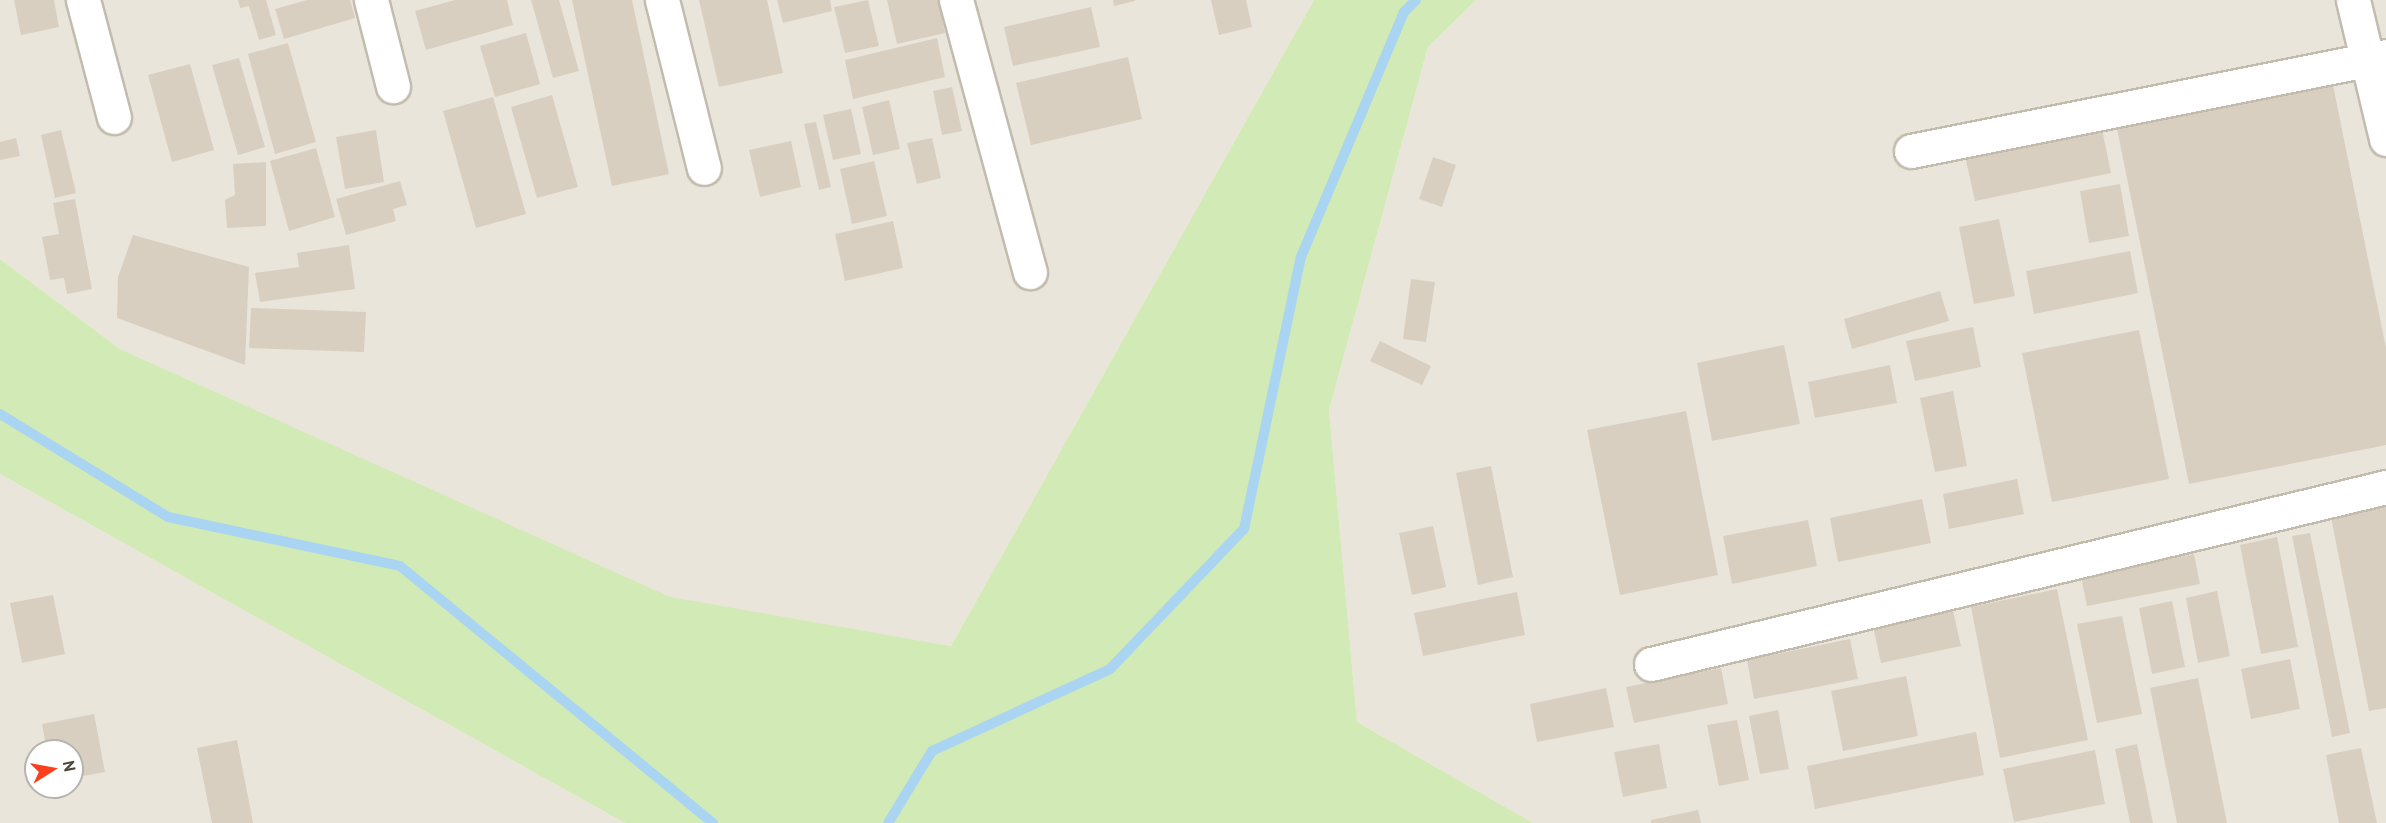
<!DOCTYPE html>
<style>
body{margin:0}
#map{position:relative;width:2386px;height:823px;overflow:hidden;background:#f6f3ec;font-family:"PT Sans",sans-serif}
div>[style]{position:absolute}
.residential>*{inset:0;background:#eae5da}
.green>*{inset:0;background:#d2eab5}
.stream>*{height:10px;margin:-5px;padding:0 5px;transform-origin:5px;border-radius:5px;background:#a9d4f2}
.building>*{inset:0;background:#d8cfc1}
.roads{filter:drop-shadow(2px 0 #c2bbae) drop-shadow(-2px 0 #c2bbae) drop-shadow(0 2px #c2bbae) drop-shadow(0 -2px #c2bbae)}
.minor>*{height:33px;margin:-16.5px;padding:0 16.5px;transform-origin:16.5px;border-radius:16.5px;background:#fff}
span{translate:-50% -50%;white-space:nowrap;text-align:center;line-height:1.15;-webkit-text-stroke:4.5px #fff;paint-order:stroke}
.north{position:absolute;left:24px;top:739px;width:60px;height:60px;box-sizing:border-box;background:#fff;border:2px solid #b7b4b0;border-radius:50%;rotate:79deg;font-size:16px;font-weight:700;line-height:24px;text-align:center;color:#4b4439}
.north::after{content:'';display:block;margin:auto;width:21px;height:27px;background:#fc3f1d;clip-path:polygon(50% 0,100% 100%,50% 72%,0 100%)}
</style>
<div id="map">
<div class="residential">
<div style="clip-path:polygon(0 0,1314px 0,951px 646px,670px 598px,120px 349px,0 259px)"></div>
<div style="clip-path:polygon(1476px 0,2386px 0,2386px 823px,1533px 823px,1357px 722px,1329px 410px,1428px 47px)"></div>
<div style="clip-path:polygon(evenodd,0 474px,625px 823px,0 823px,0 474px,36px 751px,72px 751px,72px 787px,36px 787px,36px 751px)"></div>
</div>
<div class="green">
<div style="clip-path:polygon(1314px 0,1476px 0,1428px 47px,1329px 410px,1357px 722px,1533px 823px,625px 823px,0 474px,0 259px,120px 349px,670px 597px,951px 646px)"></div>
</div>
<div class="stream">
<div style="left:0;top:414px;width:197px;rotate:31.5deg"></div>
<div style="left:168px;top:517px;width:237px;rotate:11.9deg"></div>
<div style="left:400px;top:566px;width:405px;rotate:39.4deg"></div>
<div style="left:888px;top:823px;width:84px;rotate:-58.6deg"></div>
<div style="left:932px;top:751px;width:196px;rotate:-24.7deg"></div>
<div style="left:1110px;top:669px;width:194px;rotate:-46.3deg"></div>
<div style="left:1244px;top:529px;width:278px;rotate:-78.2deg"></div>
<div style="left:1301px;top:257px;width:266px;rotate:-67.2deg"></div>
<div style="left:1404px;top:12px;width:17px;rotate:-45deg"></div>
</div>
<div class="building">
<div style="clip-path:polygon(14px 0,54px 0,59px 27px,21px 35px)"></div>
<div style="clip-path:polygon(238px 0,266px 0,276px 35px,259px 40px,249px 6px,240px 8px)"></div>
<div style="clip-path:polygon(307px 0,350px 0,355px 18px,284px 39px,275px 9px)"></div>
<div style="clip-path:polygon(455px 0,507px 0,513px 25px,426px 50px,415px 11px)"></div>
<div style="clip-path:polygon(531px 0,559px 0,579px 71px,553px 78px)"></div>
<div style="clip-path:polygon(572px 0,632px 0,669px 174px,612px 186px)"></div>
<div style="clip-path:polygon(699px 0,767px 0,783px 73px,719px 87px)"></div>
<div style="clip-path:polygon(777px 0,830px 0,832px 11px,783px 23px)"></div>
<div style="clip-path:polygon(868px 0,879px 46px,845px 53px,834px 7px)"></div>
<div style="clip-path:polygon(887px 0,938px 0,945px 33px,897px 44px)"></div>
<div style="clip-path:polygon(1113px 0,1135px 0,1135px 1px,1114px 6px)"></div>
<div style="clip-path:polygon(1211px 0,1246px 0,1252px 27px,1219px 35px)"></div>
<div style="clip-path:polygon(1091px 7px,1100px 47px,1013px 66px,1004px 27px)"></div>
<div style="clip-path:polygon(526px 33px,540px 84px,495px 97px,480px 46px)"></div>
<div style="clip-path:polygon(937px 38px,945px 77px,853px 99px,845px 60px)"></div>
<div style="clip-path:polygon(288px 43px,316px 142px,275px 154px,248px 54px)"></div>
<div style="clip-path:polygon(1128px 57px,1142px 119px,1031px 145px,1016px 83px)"></div>
<div style="clip-path:polygon(239px 58px,265px 147px,238px 155px,212px 65px)"></div>
<div style="clip-path:polygon(190px 64px,214px 150px,172px 162px,148px 75px)"></div>
<div style="clip-path:polygon(2330px 70px,2386px 348px,2386px 445px,2189px 484px,2114px 114px)"></div>
<div style="clip-path:polygon(952px 87px,962px 131px,942px 135px,933px 91px)"></div>
<div style="clip-path:polygon(552px 95px,578px 187px,537px 198px,511px 107px)"></div>
<div style="clip-path:polygon(493px 97px,526px 214px,476px 228px,443px 111px)"></div>
<div style="clip-path:polygon(889px 100px,900px 149px,873px 155px,862px 107px)"></div>
<div style="clip-path:polygon(851px 109px,861px 154px,833px 160px,823px 115px)"></div>
<div style="clip-path:polygon(816px 122px,831px 187px,819px 190px,804px 124px)"></div>
<div style="clip-path:polygon(2102px 129px,2111px 173px,1975px 201px,1965px 156px)"></div>
<div style="clip-path:polygon(61px 130px,76px 193px,55px 198px,41px 135px)"></div>
<div style="clip-path:polygon(376px 130px,384px 182px,345px 189px,336px 137px)"></div>
<div style="clip-path:polygon(16px 138px,20px 156px,0 160px,0 142px)"></div>
<div style="clip-path:polygon(932px 138px,941px 178px,917px 184px,907px 143px)"></div>
<div style="clip-path:polygon(791px 141px,801px 187px,760px 197px,749px 150px)"></div>
<div style="clip-path:polygon(316px 148px,335px 217px,289px 231px,270px 161px)"></div>
<div style="clip-path:polygon(1433px 157px,1456px 165px,1442px 207px,1419px 199px)"></div>
<div style="clip-path:polygon(874px 161px,887px 216px,852px 224px,840px 169px)"></div>
<div style="clip-path:polygon(266px 162px,266px 226px,227px 228px,225px 200px,235px 195px,233px 164px)"></div>
<div style="clip-path:polygon(400px 181px,407px 205px,393px 209px,396px 221px,346px 235px,336px 199px)"></div>
<div style="clip-path:polygon(2120px 184px,2129px 236px,2089px 243px,2080px 191px)"></div>
<div style="clip-path:polygon(75px 199px,92px 289px,67px 294px,64px 278px,50px 280px,42px 237px,59px 234px,53px 203px)"></div>
<div style="clip-path:polygon(1999px 219px,2015px 296px,1974px 304px,1959px 227px)"></div>
<div style="clip-path:polygon(893px 221px,903px 268px,845px 281px,835px 234px)"></div>
<div style="clip-path:polygon(133px 235px,249px 267px,245px 365px,117px 318px,118px 277px)"></div>
<div style="clip-path:polygon(349px 245px,355px 289px,260px 302px,255px 273px,299px 267px,297px 253px)"></div>
<div style="clip-path:polygon(2130px 251px,2138px 293px,2034px 314px,2026px 271px)"></div>
<div style="clip-path:polygon(1411px 279px,1435px 282px,1426px 342px,1403px 339px)"></div>
<div style="clip-path:polygon(1940px 291px,1949px 321px,1852px 349px,1844px 319px)"></div>
<div style="clip-path:polygon(251px 308px,366px 312px,364px 352px,249px 348px)"></div>
<div style="clip-path:polygon(1973px 327px,1981px 367px,1915px 381px,1906px 341px)"></div>
<div style="clip-path:polygon(2139px 330px,2169px 479px,2052px 502px,2022px 353px)"></div>
<div style="clip-path:polygon(1380px 341px,1431px 366px,1422px 385px,1370px 361px)"></div>
<div style="clip-path:polygon(1784px 345px,1800px 424px,1712px 441px,1697px 363px)"></div>
<div style="clip-path:polygon(1890px 365px,1897px 403px,1815px 418px,1808px 382px)"></div>
<div style="clip-path:polygon(1953px 391px,1967px 466px,1935px 472px,1920px 398px)"></div>
<div style="clip-path:polygon(1686px 411px,1718px 575px,1620px 595px,1587px 430px)"></div>
<div style="clip-path:polygon(1491px 466px,1513px 577px,1478px 585px,1456px 473px)"></div>
<div style="clip-path:polygon(2017px 479px,2024px 514px,1949px 529px,1943px 494px)"></div>
<div style="clip-path:polygon(1922px 499px,1931px 543px,1838px 562px,1830px 518px)"></div>
<div style="clip-path:polygon(2386px 506px,2386px 708px,2369px 711px,2331px 517px)"></div>
<div style="clip-path:polygon(1808px 520px,1817px 566px,1732px 584px,1723px 536px)"></div>
<div style="clip-path:polygon(1433px 526px,1446px 587px,1412px 595px,1399px 533px)"></div>
<div style="clip-path:polygon(2310px 533px,2350px 733px,2332px 737px,2292px 536px)"></div>
<div style="clip-path:polygon(2277px 537px,2298px 647px,2261px 654px,2240px 545px)"></div>
<div style="clip-path:polygon(2194px 554px,2200px 584px,2087px 606px,2081px 577px)"></div>
<div style="clip-path:polygon(2057px 589px,2088px 740px,2000px 758px,1971px 607px)"></div>
<div style="clip-path:polygon(2217px 591px,2230px 656px,2198px 663px,2186px 598px)"></div>
<div style="clip-path:polygon(1517px 592px,1525px 635px,1423px 656px,1414px 613px)"></div>
<div style="clip-path:polygon(53px 595px,65px 654px,22px 663px,10px 603px)"></div>
<div style="clip-path:polygon(2172px 601px,2185px 667px,2152px 674px,2139px 608px)"></div>
<div style="clip-path:polygon(1953px 611px,1961px 646px,1881px 663px,1873px 626px)"></div>
<div style="clip-path:polygon(2122px 616px,2142px 714px,2097px 723px,2077px 624px)"></div>
<div style="clip-path:polygon(1850px 639px,1858px 679px,1754px 699px,1747px 660px)"></div>
<div style="clip-path:polygon(2290px 659px,2300px 709px,2251px 719px,2241px 669px)"></div>
<div style="clip-path:polygon(1721px 668px,1728px 704px,1634px 723px,1626px 687px)"></div>
<div style="clip-path:polygon(1906px 676px,1918px 736px,1843px 751px,1831px 691px)"></div>
<div style="clip-path:polygon(2198px 678px,2227px 823px,2177px 823px,2150px 688px)"></div>
<div style="clip-path:polygon(1606px 688px,1614px 727px,1537px 742px,1530px 704px)"></div>
<div style="clip-path:polygon(1778px 710px,1789px 769px,1760px 774px,1749px 716px)"></div>
<div style="clip-path:polygon(94px 714px,105px 772px,72px 778px,72px 751px,47px 751px,42px 724px)"></div>
<div style="clip-path:polygon(1737px 720px,1749px 780px,1719px 786px,1707px 725px)"></div>
<div style="clip-path:polygon(1976px 732px,1984px 775px,1815px 809px,1807px 766px)"></div>
<div style="clip-path:polygon(237px 740px,253px 823px,212px 823px,197px 748px)"></div>
<div style="clip-path:polygon(1659px 744px,1667px 788px,1623px 797px,1614px 752px)"></div>
<div style="clip-path:polygon(2137px 744px,2153px 823px,2130px 823px,2115px 749px)"></div>
<div style="clip-path:polygon(2361px 748px,2377px 823px,2339px 823px,2326px 755px)"></div>
<div style="clip-path:polygon(2095px 750px,2105px 804px,2014px 822px,2003px 769px)"></div>
<div style="clip-path:polygon(1698px 810px,1701px 823px,1651px 823px,1651px 820px)"></div>
</div>
<div class="roads">
<div class="minor">
<div style="left:83px;top:0;width:121px;rotate:75.2deg"></div>
<div style="left:371px;top:0;width:89px;rotate:75.7deg"></div>
<div style="left:662px;top:0;width:173px;rotate:76deg"></div>
<div style="left:956px;top:0;width:282px;rotate:74.8deg"></div>
<div style="left:2353px;top:0;width:143px;rotate:76.6deg"></div>
<div style="left:1911px;top:151px;width:484px;rotate:-11.3deg"></div>
<div style="left:1651px;top:664px;width:756px;rotate:-13.54deg"></div>
</div>
</div>
<div class="north">N</div>
</div>
